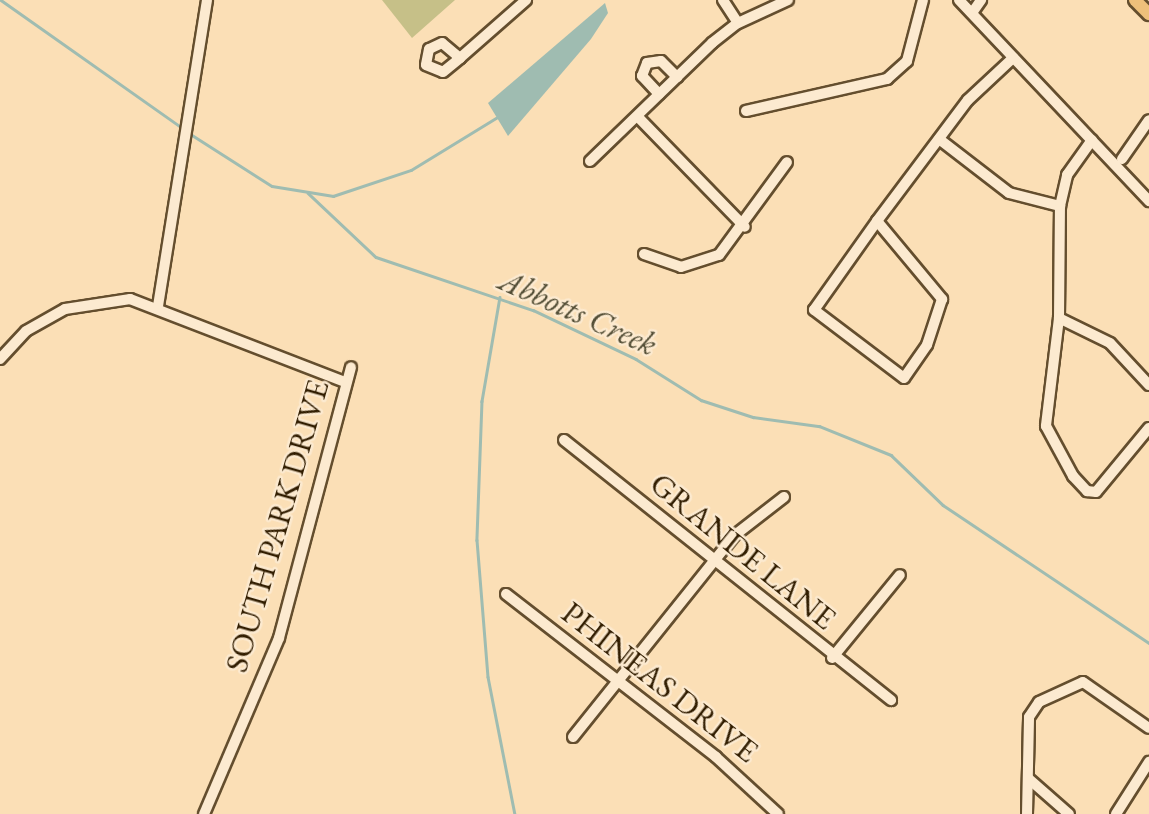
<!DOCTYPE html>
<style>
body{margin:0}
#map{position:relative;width:1149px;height:814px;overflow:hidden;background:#fbdfb6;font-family:"EB Garamond",serif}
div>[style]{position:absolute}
.green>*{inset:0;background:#c6c088}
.water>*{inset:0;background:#9fbcb1}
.stream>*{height:2.5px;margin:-1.25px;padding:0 1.25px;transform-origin:1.25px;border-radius:1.25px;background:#9fbcb1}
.roads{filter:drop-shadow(2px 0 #644e2e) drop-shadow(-2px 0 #644e2e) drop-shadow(0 2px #644e2e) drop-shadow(0 -2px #644e2e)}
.minor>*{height:10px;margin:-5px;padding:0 5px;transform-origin:5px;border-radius:5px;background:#fcead0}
.major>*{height:12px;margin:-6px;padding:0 6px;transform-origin:6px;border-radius:6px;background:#eec07b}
span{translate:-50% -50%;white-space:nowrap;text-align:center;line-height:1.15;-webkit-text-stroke:5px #fcead0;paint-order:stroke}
.street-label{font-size:32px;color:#311d00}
.water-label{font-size:33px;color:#524d35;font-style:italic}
</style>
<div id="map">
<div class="green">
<div style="clip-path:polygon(382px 0,455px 0,412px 38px)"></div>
</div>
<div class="water">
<div style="clip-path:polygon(605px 3px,608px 13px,591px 39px,508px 136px,488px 103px)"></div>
</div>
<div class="stream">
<div style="left:1px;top:0;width:224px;rotate:35.2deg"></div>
<div style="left:189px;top:133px;width:98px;rotate:32.6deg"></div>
<div style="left:272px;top:186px;width:62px;rotate:9.3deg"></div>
<div style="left:333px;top:196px;width:82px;rotate:-18.4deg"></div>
<div style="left:411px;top:170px;width:100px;rotate:-31.5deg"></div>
<div style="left:308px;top:193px;width:93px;rotate:43.3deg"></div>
<div style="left:376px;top:257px;width:166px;rotate:18.7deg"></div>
<div style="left:533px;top:310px;width:114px;rotate:25.4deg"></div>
<div style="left:636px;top:359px;width:77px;rotate:32.2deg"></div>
<div style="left:701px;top:400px;width:55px;rotate:18.1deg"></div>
<div style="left:753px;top:417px;width:67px;rotate:7.8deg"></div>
<div style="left:819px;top:426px;width:78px;rotate:21.9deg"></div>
<div style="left:891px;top:455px;width:72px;rotate:43.9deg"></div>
<div style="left:943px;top:505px;width:248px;rotate:33.8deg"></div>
<div style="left:500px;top:297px;width:106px;rotate:99.8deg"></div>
<div style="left:482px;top:401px;width:139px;rotate:92.1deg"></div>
<div style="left:477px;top:540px;width:137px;rotate:85.4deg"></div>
<div style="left:488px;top:677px;width:140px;rotate:78.9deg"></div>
</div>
<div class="roads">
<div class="minor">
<div style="left:723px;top:0;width:27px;rotate:57deg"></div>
<div style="left:959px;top:0;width:277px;rotate:46.6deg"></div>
<div style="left:972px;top:13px;width:16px;rotate:-55deg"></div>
<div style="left:460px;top:58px;width:23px;rotate:-140deg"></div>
<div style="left:442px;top:43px;width:14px;rotate:155deg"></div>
<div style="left:429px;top:49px;width:16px;rotate:101deg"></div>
<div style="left:426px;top:65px;width:18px;rotate:22deg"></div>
<div style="left:443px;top:72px;width:22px;rotate:-39deg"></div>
<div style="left:460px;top:58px;width:88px;rotate:-41.3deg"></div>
<div style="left:659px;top:94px;width:25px;rotate:-133deg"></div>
<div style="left:642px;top:76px;width:14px;rotate:-69deg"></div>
<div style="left:647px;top:63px;width:14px;rotate:-8deg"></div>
<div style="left:661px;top:61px;width:23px;rotate:45deg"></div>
<div style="left:746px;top:111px;width:145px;rotate:-12.8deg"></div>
<div style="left:887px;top:79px;width:27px;rotate:-42deg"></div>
<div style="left:907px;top:61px;width:63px;rotate:-75.3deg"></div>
<div style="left:638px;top:117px;width:153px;rotate:45.8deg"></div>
<div style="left:939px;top:139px;width:88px;rotate:37.6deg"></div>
<div style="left:1009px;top:193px;width:53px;rotate:14.3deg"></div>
<div style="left:1122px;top:159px;width:47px;rotate:-55.3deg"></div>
<div style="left:590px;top:161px;width:170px;rotate:-44deg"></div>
<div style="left:712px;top:43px;width:33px;rotate:-38deg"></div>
<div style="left:738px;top:23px;width:55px;rotate:-24.7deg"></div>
<div style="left:877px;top:221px;width:102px;rotate:50.2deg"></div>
<div style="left:942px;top:299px;width:48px;rotate:108.1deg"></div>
<div style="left:927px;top:345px;width:40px;rotate:124.9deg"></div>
<div style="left:904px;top:378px;width:113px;rotate:-142.9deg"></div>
<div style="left:814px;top:310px;width:109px;rotate:-54.7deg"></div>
<div style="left:877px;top:221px;width:151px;rotate:-53.1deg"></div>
<div style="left:968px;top:100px;width:62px;rotate:-43deg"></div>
<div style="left:644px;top:254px;width:39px;rotate:19deg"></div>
<div style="left:681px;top:267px;width:40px;rotate:-18deg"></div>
<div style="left:719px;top:255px;width:115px;rotate:-53.8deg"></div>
<div style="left:158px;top:306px;width:310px;rotate:-80.9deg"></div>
<div style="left:1059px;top:318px;width:112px;rotate:-89.5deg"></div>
<div style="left:1060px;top:206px;width:32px;rotate:-77deg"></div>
<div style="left:1067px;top:175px;width:43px;rotate:-54.5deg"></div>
<div style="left:0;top:359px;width:38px;rotate:-47deg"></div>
<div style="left:26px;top:331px;width:45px;rotate:-29.4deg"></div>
<div style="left:65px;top:309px;width:66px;rotate:-8.7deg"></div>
<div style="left:130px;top:299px;width:230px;rotate:21.1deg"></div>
<div style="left:1149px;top:385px;width:57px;rotate:-132.9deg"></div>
<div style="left:1110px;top:343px;width:57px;rotate:-153.9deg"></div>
<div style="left:1059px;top:318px;width:109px;rotate:96.9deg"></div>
<div style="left:1046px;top:426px;width:57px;rotate:61.6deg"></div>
<div style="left:1073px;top:476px;width:21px;rotate:47deg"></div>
<div style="left:1087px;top:491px;width:9px;rotate:6deg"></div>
<div style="left:1096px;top:492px;width:83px;rotate:-50.4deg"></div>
<div style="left:564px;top:440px;width:418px;rotate:38.5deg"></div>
<div style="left:506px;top:594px;width:266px;rotate:37.8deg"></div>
<div style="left:716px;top:757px;width:84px;rotate:42.6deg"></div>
<div style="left:832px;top:658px;width:107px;rotate:-50.7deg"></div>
<div style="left:573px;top:737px;width:259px;rotate:-51.3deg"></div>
<div style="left:735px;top:535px;width:62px;rotate:-37.8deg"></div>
<div style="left:1029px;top:779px;width:53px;rotate:41.2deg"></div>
<div style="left:204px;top:814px;width:191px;rotate:-66.9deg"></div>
<div style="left:279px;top:638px;width:280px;rotate:-75.1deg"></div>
<div style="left:1027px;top:814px;width:97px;rotate:-88.8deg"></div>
<div style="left:1029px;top:717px;width:18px;rotate:-56deg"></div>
<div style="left:1039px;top:702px;width:48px;rotate:-24.4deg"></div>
<div style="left:1083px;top:682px;width:80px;rotate:34.9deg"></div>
<div style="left:1116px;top:814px;width:62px;rotate:-57.6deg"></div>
</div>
<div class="major">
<div style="left:1135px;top:0;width:20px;rotate:45deg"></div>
</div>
</div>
<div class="street-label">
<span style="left:277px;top:526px;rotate:-74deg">SOUTH PARK DRIVE</span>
<span style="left:743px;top:551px;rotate:39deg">GRANDE LANE</span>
<span style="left:660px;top:682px;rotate:38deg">PHINEAS DRIVE</span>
</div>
<div class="water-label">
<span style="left:578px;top:312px;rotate:24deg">Abbotts Creek</span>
</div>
</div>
